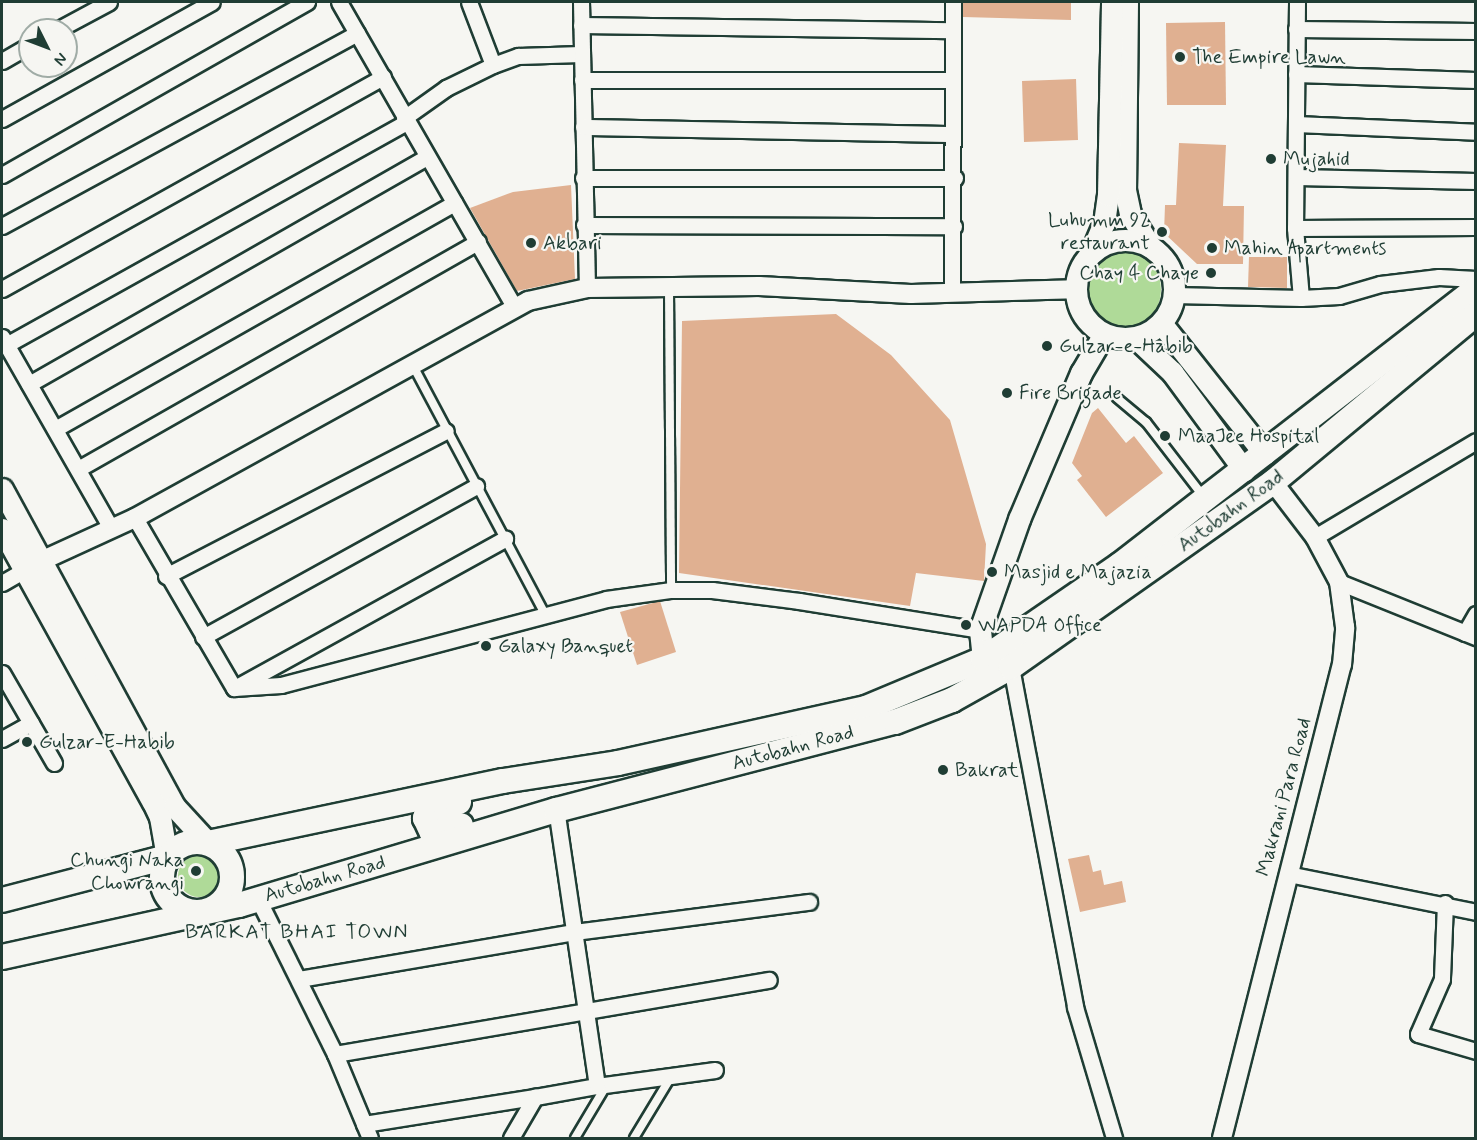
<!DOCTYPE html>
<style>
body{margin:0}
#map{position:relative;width:1477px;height:1140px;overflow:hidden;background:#f6f6f2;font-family:Mynerve,sans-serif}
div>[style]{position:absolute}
.green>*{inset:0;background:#afda98}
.round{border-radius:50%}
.building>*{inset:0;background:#e0b091}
.roads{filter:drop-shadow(2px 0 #1f3d34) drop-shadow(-2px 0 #1f3d34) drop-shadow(0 2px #1f3d34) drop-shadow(0 -2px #1f3d34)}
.service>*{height:8px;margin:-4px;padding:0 4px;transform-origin:4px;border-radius:4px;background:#f6f6f2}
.minor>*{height:15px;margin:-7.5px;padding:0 7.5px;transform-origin:7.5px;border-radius:7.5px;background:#f6f6f2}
.tertiary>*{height:18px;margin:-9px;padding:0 9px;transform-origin:9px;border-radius:9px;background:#f6f6f2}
.secondary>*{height:21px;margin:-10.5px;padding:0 10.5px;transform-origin:10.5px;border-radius:10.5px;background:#f6f6f2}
.secondary>.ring{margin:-10.5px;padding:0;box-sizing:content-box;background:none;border:21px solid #f6f6f2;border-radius:50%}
.trunk>*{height:24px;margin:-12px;padding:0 12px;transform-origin:12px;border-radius:12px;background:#f6f6f2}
.trunk>.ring{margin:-12px;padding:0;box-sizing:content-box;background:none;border:24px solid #f6f6f2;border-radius:50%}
.dots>*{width:16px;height:16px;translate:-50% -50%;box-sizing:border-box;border:3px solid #f6f6f2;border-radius:50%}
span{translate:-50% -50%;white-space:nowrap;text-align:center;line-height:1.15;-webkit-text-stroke:4.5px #f6f6f2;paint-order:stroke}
.poi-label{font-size:20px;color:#1f3d34}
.left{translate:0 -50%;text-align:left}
.right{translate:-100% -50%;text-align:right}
.street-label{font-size:20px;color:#1f3d34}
.neighbourhood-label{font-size:21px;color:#1f3d34;letter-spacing:1.5px}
.frame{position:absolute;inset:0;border:3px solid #1f3d34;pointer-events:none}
.north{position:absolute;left:18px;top:18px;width:60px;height:60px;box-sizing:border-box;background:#f6f6f2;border:2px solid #a0aca6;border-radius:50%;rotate:132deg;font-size:16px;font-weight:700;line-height:24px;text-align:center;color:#1f3d34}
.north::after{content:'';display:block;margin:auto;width:21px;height:27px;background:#1f3d34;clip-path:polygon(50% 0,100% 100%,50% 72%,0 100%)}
</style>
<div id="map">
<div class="green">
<div class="round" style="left:1075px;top:247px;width:86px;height:86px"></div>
<div class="round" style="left:178px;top:855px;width:42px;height:42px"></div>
</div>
<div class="building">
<div style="clip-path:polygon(963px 2px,1071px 2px,1071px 20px,963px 17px)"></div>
<div style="clip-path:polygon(1225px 22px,1226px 105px,1167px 105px,1166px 23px)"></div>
<div style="clip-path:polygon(1076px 79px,1078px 140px,1024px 142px,1022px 81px)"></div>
<div style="clip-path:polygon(1179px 143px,1226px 145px,1223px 206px,1244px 206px,1243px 264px,1197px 264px,1164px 233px,1165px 205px,1176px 205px)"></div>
<div style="clip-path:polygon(571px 185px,575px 279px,517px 291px,470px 208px,513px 192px)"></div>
<div style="clip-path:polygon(1249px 257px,1287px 257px,1287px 288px,1248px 287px)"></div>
<div style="clip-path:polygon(836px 314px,891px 355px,950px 420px,986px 544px,984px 581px,916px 573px,910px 606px,679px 573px,682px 321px)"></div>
<div style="clip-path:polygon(1098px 408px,1126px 443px,1134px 436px,1163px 473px,1106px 517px,1077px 480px,1082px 476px,1072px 463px,1092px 413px)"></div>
<div style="clip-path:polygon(660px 601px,676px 652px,637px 665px,620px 612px)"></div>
<div style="clip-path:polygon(1089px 855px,1093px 872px,1101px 870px,1104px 885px,1122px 881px,1126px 902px,1080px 912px,1068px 859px)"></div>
</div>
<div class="roads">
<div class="service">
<div style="left:669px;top:288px;width:302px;rotate:89.6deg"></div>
<div style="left:412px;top:364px;width:283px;rotate:62deg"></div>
<div style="left:1117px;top:398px;width:38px;rotate:40deg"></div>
<div style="left:1146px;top:422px;width:93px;rotate:52.4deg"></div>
<div style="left:575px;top:1138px;width:61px;rotate:-59.2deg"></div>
<div style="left:634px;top:1138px;width:71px;rotate:-58.8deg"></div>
</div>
<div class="minor">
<div style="left:339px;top:2px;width:353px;rotate:60.1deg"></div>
<div style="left:469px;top:2px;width:67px;rotate:69.1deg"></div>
<div style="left:493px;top:65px;width:27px;rotate:-20deg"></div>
<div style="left:518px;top:56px;width:63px;rotate:-1.8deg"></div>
<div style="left:581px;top:2px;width:286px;rotate:88.8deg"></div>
<div style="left:1297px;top:2px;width:226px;rotate:90.5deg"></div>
<div style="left:1295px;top:228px;width:70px;rotate:85.1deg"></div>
<div style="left:581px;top:25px;width:371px;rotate:0.8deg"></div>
<div style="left:1296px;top:29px;width:180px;rotate:0.6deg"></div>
<div style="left:57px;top:30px;width:59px;rotate:-28.3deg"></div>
<div style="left:2px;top:61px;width:32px;rotate:-30deg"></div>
<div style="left:1296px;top:74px;width:180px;rotate:1.9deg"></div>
<div style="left:582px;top:80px;width:370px"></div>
<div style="left:404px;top:118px;width:52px;rotate:-35.5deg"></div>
<div style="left:446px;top:88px;width:52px;rotate:-26.1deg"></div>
<div style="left:2px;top:119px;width:240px;rotate:-29.1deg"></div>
<div style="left:1296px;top:124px;width:180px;rotate:2.5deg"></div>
<div style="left:583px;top:127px;width:369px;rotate:1.1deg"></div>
<div style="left:2px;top:175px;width:351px;rotate:-29.6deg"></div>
<div style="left:1297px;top:177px;width:179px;rotate:1.3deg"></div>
<div style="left:583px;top:178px;width:372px"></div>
<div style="left:584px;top:225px;width:370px;rotate:0.2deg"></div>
<div style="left:2px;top:226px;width:404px;rotate:-28.5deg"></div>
<div style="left:1295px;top:228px;width:181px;rotate:-0.3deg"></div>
<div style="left:2px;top:289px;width:436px;rotate:-29.1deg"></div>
<div style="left:952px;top:293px;width:291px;rotate:-89.8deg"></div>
<div style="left:1174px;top:295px;width:127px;rotate:1.4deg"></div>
<div style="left:1301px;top:298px;width:38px;rotate:-3deg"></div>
<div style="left:1339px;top:296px;width:43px;rotate:-16.3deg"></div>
<div style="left:1380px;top:284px;width:59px;rotate:-6.8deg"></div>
<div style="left:1439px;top:277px;width:37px;rotate:3deg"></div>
<div style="left:2px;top:337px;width:220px;rotate:60.3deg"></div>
<div style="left:6px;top:345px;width:458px;rotate:-29.1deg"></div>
<div style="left:29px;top:384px;width:458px;rotate:-29.7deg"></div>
<div style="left:55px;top:429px;width:459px;rotate:-29.5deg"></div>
<div style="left:78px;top:469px;width:460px;rotate:-29.6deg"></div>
<div style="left:135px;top:518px;width:197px;rotate:59.8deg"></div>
<div style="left:234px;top:688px;width:47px;rotate:-3.7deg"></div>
<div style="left:281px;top:685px;width:336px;rotate:-14.8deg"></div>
<div style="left:606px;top:599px;width:66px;rotate:-7.9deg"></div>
<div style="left:671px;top:590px;width:41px"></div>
<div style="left:712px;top:590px;width:88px;rotate:7.2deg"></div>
<div style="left:799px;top:601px;width:183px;rotate:9.1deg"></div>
<div style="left:1315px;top:537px;width:187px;rotate:-30.8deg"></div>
<div style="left:166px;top:576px;width:315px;rotate:-27.4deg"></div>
<div style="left:1339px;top:582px;width:148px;rotate:21.9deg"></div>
<div style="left:2px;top:583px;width:36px;rotate:-30deg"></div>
<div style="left:1465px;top:633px;width:22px;rotate:-60deg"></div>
<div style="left:203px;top:637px;width:312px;rotate:-28.9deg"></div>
<div style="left:1011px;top:667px;width:346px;rotate:79.3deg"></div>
<div style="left:1075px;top:1007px;width:137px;rotate:73.4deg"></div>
<div style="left:2px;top:673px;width:104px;rotate:60deg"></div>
<div style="left:240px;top:685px;width:303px;rotate:-28.9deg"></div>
<div style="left:2px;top:739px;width:33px;rotate:-29deg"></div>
<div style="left:1288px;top:874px;width:192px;rotate:11.4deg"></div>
<div style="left:258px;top:899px;width:173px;rotate:63.6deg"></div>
<div style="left:335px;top:1054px;width:91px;rotate:67.4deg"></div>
<div style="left:1445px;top:903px;width:76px;rotate:92.3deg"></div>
<div style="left:1442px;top:979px;width:60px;rotate:113.6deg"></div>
<div style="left:1418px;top:1034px;width:60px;rotate:16.3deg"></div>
<div style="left:299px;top:979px;width:279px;rotate:-9.7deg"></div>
<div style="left:574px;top:932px;width:237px;rotate:-7.3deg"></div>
<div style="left:335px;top:1054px;width:440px;rotate:-9.7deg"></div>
<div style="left:597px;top:1086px;width:119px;rotate:-7.7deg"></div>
<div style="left:364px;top:1124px;width:173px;rotate:-9deg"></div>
<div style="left:511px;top:1138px;width:48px;rotate:-59.7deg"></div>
<div style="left:535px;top:1097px;width:63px;rotate:-10.1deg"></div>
<div style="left:597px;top:1086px;width:279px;rotate:-98.4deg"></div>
</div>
<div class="tertiary">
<div style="left:41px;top:561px;width:103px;rotate:-24.6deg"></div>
<div style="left:135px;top:518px;width:449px;rotate:-28.9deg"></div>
<div style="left:528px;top:301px;width:60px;rotate:-12.4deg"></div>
<div style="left:587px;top:288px;width:172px;rotate:-0.7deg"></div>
<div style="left:759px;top:286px;width:152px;rotate:3deg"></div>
<div style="left:911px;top:294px;width:164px;rotate:-1.7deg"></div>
<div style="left:1222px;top:1138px;width:488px;rotate:-75.8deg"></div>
<div style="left:1342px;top:665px;width:38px;rotate:-85deg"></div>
<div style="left:1345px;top:627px;width:45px;rotate:-97.6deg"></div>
<div style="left:1339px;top:582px;width:51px;rotate:-118.1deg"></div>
<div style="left:1315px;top:537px;width:69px;rotate:-127.4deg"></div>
</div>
<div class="secondary">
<div style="left:1127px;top:2px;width:188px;rotate:90.6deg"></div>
<div style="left:1125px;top:190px;width:25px;rotate:78deg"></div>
<div style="left:1130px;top:214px;width:39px;rotate:58deg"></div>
<div class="ring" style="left:1076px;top:240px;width:77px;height:77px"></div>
<div style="left:1091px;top:253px;width:33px;rotate:-67deg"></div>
<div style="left:1104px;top:223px;width:28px;rotate:-82deg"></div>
<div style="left:1108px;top:195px;width:193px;rotate:-88.8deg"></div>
<div style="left:1161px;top:323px;width:167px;rotate:51.6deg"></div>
<div style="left:1136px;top:338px;width:50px;rotate:43.4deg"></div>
<div style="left:1172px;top:372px;width:122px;rotate:53.7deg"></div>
<div style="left:2px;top:489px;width:361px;rotate:61.5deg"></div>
<div style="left:174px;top:806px;width:50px;rotate:47.4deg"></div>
<div style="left:2px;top:529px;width:312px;rotate:61.1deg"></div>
<div style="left:153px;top:802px;width:17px;rotate:65deg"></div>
<div style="left:160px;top:817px;width:41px;rotate:80.1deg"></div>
<div style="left:983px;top:659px;width:29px;rotate:-96deg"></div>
<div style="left:980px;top:630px;width:118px;rotate:-70.6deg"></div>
<div style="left:1019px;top:519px;width:159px;rotate:-67deg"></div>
<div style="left:1081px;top:373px;width:45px;rotate:-59.5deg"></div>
</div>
<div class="trunk">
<div style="left:459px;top:802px;width:25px;rotate:162deg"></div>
<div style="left:435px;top:810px;width:13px;rotate:141deg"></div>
<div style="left:425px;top:818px;width:17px;rotate:65deg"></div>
<div style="left:432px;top:833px;width:30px;rotate:-15deg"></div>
<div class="ring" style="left:162px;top:842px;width:46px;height:46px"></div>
<div style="left:208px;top:843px;width:301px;rotate:-11.9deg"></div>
<div style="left:503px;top:781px;width:116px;rotate:-8.9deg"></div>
<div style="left:618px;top:763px;width:254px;rotate:-12.5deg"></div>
<div style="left:866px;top:708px;width:127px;rotate:-22.7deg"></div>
<div style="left:983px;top:659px;width:166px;rotate:-34.5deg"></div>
<div style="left:1120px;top:565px;width:450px;rotate:-37.8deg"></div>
<div style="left:2px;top:900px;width:171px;rotate:-14.6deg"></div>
<div style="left:2px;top:957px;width:243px;rotate:-12.4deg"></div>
<div style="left:239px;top:905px;width:331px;rotate:-16.7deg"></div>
<div style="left:556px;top:810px;width:350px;rotate:-14.6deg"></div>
<div style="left:895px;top:722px;width:61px;rotate:-21.1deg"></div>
<div style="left:952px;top:700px;width:68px;rotate:-29.2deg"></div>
<div style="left:1011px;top:667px;width:321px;rotate:-35.2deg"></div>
<div style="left:1273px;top:482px;width:264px;rotate:-39.6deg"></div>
</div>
</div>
<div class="dots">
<div style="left:1180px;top:57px;background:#1f3d34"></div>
<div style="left:1271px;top:159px;background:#1f3d34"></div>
<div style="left:1162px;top:232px;background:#1f3d34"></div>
<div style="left:531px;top:243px;background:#1f3d34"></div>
<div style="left:1212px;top:248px;background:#1f3d34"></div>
<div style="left:1211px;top:273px;background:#1f3d34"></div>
<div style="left:1047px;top:346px;background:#1f3d34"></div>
<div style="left:1007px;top:393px;background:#1f3d34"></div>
<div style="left:1165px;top:436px;background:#1f3d34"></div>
<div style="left:992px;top:572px;background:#1f3d34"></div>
<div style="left:966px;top:625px;background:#1f3d34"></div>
<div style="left:486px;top:646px;background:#1f3d34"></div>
<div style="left:27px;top:742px;background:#1f3d34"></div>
<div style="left:943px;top:770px;background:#1f3d34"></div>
<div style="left:196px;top:871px;background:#1f3d34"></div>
</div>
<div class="poi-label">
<span class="left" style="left:1192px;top:57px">The Empire Lawn</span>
<span class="left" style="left:1283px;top:159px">Mujahid</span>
<span class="right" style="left:1150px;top:232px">Luhumm 92<br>restaurant</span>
<span class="left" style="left:543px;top:243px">Akbari</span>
<span class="left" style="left:1224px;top:248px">Mahin Apartments</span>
<span class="right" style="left:1199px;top:273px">Chay 4 Chaye</span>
<span class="left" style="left:1059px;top:346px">Gulzar-e-Habib</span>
<span class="left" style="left:1019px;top:393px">Fire Brigade</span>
<span class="left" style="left:1178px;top:436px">MaaJee Hospital</span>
<span class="left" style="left:1004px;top:572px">Masjid e Majazia</span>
<span class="left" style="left:978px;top:625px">WAPDA Office</span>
<span class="left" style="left:498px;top:646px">Galaxy Banquet</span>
<span class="left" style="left:39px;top:742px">Gulzar-E-Habib</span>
<span class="left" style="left:955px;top:770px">Bakrat</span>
<span class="right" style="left:184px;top:872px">Chungi Naka<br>Chowrangi</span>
</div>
<div class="street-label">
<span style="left:1231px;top:511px;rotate:-36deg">Autobahn Road</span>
<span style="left:793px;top:748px;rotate:-15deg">Autobahn Road</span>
<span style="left:1284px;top:797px;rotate:-75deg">Makrani Para Road</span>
<span style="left:325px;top:879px;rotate:-16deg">Autobahn Road</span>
</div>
<div class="neighbourhood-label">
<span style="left:297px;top:932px">BARKAT BHAI TOWN</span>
</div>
<div class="frame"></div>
<div class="north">N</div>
</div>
